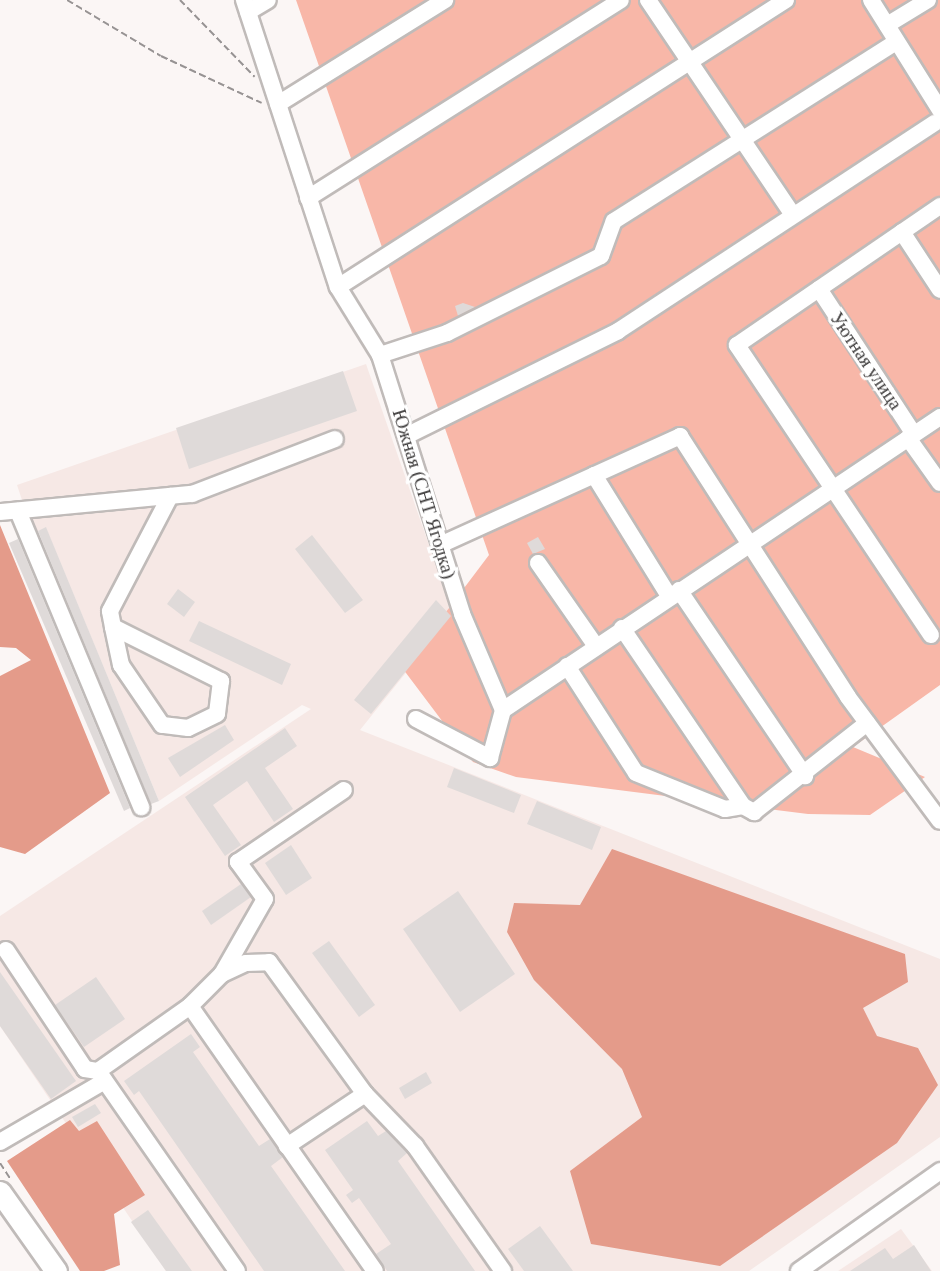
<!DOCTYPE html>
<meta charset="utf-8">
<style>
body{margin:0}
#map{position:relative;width:940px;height:1271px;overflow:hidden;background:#fbf6f5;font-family:Georgia,serif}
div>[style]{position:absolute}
.built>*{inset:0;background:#f6e8e5}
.green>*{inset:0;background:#f8b7a8}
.forest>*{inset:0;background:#e49b8a}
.building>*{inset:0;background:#dfdad9}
.path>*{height:2px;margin-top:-1px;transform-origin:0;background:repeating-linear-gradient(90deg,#979393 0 7px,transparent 0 10.5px)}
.roads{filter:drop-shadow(2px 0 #c0bbb9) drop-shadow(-2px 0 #c0bbb9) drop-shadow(0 2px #c0bbb9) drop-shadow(0 -2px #c0bbb9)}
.minor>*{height:16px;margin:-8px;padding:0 8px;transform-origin:8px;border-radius:8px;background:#fff}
.major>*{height:21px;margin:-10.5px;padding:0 10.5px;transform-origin:10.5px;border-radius:10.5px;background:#fff}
span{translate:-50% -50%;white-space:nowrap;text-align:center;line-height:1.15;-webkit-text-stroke:6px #fff;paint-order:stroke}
.street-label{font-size:19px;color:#3c3a3a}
</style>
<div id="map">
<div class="built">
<div style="clip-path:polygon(366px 364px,453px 614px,360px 730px,940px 959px,940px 1137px,749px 1271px,166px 1271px,0 1026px,0 916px,311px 709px,302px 705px,159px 801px,46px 528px,33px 533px,17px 485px)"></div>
<div style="clip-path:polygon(901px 1229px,932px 1271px,838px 1271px)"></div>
</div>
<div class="green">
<div style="clip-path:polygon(296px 0,940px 0,940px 685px,853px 747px,925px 777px,870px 815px,808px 814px,516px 777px,473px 762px,403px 669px,489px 555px)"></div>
</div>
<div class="forest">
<div style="clip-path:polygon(0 525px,110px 793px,25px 854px,0 847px,0 676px,31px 660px,16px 648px,0 647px)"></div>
<div style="clip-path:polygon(612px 849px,905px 954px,908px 982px,863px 1008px,877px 1036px,918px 1048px,938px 1085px,897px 1143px,720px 1266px,591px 1244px,570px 1171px,642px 1117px,622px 1069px,534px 980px,507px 932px,514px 903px,580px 905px)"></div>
<div style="clip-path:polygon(70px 1120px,79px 1131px,97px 1121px,145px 1195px,114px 1214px,120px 1265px,104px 1271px,80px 1271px,7px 1161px)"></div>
</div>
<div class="building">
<div style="clip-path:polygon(463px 303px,475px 307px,458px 316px,455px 306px)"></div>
<div style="clip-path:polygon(343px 371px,357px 411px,189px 469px,176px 428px)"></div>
<div style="clip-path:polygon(46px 527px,159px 801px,151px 804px,38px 531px)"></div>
<div style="clip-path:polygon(312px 535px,363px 600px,345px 613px,295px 549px)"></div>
<div style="clip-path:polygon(538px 537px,545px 549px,533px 554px,527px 543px)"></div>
<div style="clip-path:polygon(18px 539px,130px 808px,124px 811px,9px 543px)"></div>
<div style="clip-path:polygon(178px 589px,195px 602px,184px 617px,167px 604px)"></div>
<div style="clip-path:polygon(436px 600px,451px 616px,371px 714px,354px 700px)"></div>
<div style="clip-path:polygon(199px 621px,291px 664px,282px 685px,189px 641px)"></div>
<div style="clip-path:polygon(225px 725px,234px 740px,180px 777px,168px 758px)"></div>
<div style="clip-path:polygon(285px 728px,297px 746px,265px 768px,293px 809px,274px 822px,247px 781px,213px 805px,241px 845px,225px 856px,185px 797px)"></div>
<div style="clip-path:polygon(454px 768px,521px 795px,514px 813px,447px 787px)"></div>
<div style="clip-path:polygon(537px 801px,601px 827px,592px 850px,527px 824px)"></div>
<div style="clip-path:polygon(291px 845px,312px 878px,286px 895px,265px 863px)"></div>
<div style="clip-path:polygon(241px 884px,251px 897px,211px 925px,202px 911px)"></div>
<div style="clip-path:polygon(458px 891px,515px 974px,460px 1012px,403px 929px)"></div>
<div style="clip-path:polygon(329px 941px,375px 1005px,359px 1017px,312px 953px)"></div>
<div style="clip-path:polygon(0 972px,76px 1081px,51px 1099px,0 1026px)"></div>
<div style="clip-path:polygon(96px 977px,125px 1019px,84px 1047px,55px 1005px)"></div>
<div style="clip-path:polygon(191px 1034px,200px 1047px,193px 1052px,259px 1146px,270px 1139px,283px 1157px,271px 1166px,345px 1271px,264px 1271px,139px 1091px,134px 1095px,124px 1081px)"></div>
<div style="clip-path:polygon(426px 1072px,432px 1083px,405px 1099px,399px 1088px)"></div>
<div style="clip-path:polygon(95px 1104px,101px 1113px,78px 1127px,72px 1117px)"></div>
<div style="clip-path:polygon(367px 1121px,378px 1136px,386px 1131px,407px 1153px,398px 1161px,475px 1271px,387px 1271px,376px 1254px,391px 1244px,359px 1198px,352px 1203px,346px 1195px,353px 1190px,325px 1150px)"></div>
<div style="clip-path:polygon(148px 1210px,192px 1271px,166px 1271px,131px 1222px)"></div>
<div style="clip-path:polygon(540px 1226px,573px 1271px,524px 1271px,508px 1249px)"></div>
<div style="clip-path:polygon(914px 1245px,931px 1271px,850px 1271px,885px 1248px,893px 1259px)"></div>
</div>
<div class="path">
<div style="left:67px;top:0;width:109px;rotate:30.8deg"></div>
<div style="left:161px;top:56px;width:111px;rotate:25deg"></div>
<div style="left:180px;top:0;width:107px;rotate:45.8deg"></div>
<div style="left:0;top:1163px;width:20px;rotate:57deg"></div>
</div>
<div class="roads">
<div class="minor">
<div style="left:244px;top:0;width:302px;rotate:71.9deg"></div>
<div style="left:338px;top:287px;width:80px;rotate:58.3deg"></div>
<div style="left:380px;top:355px;width:272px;rotate:72.4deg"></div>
<div style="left:462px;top:614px;width:104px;rotate:66.9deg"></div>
<div style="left:503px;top:710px;width:526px;rotate:-33.84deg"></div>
<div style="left:648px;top:0;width:259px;rotate:56deg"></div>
<div style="left:871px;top:0;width:130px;rotate:57.9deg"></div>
<div style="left:248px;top:12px;width:23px;rotate:-31deg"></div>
<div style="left:887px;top:25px;width:48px;rotate:-31.4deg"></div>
<div style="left:278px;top:104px;width:197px;rotate:-31.9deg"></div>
<div style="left:308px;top:198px;width:370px;rotate:-32.3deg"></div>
<div style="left:902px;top:232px;width:69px;rotate:56.8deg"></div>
<div style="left:338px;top:287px;width:532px;rotate:-32.64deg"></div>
<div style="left:819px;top:289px;width:173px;rotate:56.8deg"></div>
<div style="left:380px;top:355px;width:71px;rotate:-18.2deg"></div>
<div style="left:447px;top:333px;width:172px;rotate:-26.6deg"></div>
<div style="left:601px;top:256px;width:37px;rotate:-70deg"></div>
<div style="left:614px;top:221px;width:334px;rotate:-32.4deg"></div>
<div style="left:406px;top:436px;width:237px;rotate:-26.3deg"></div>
<div style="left:618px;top:331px;width:379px;rotate:-33.3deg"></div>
<div style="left:908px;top:438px;width:55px;rotate:54.6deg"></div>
<div style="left:594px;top:475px;width:142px;rotate:58.2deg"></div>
<div style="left:18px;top:511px;width:321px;rotate:67.4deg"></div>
<div style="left:0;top:512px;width:193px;rotate:-5.4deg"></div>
<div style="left:192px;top:494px;width:153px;rotate:-21deg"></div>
<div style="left:440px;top:545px;width:264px;rotate:-24.4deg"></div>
<div style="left:680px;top:436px;width:310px;rotate:57.2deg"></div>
<div style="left:848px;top:697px;width:154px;rotate:53.4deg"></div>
<div style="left:538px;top:563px;width:101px;rotate:55.1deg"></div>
<div style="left:679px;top:590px;width:225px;rotate:55.9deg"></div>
<div style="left:113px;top:627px;width:121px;rotate:26.6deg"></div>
<div style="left:221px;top:681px;width:33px;rotate:97deg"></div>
<div style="left:217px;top:714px;width:32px;rotate:154deg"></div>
<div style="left:188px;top:728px;width:26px;rotate:-173deg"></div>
<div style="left:162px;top:725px;width:73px;rotate:-124.3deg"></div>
<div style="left:121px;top:665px;width:39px;rotate:-102deg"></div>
<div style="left:113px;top:627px;width:16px;rotate:-101deg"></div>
<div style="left:110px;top:611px;width:130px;rotate:-62.4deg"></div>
<div style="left:622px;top:628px;width:215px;rotate:55.8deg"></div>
<div style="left:743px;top:806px;width:13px;rotate:29deg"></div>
<div style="left:754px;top:812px;width:144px;rotate:-38.2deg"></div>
<div style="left:931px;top:635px;width:349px;rotate:-123.8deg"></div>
<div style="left:737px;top:345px;width:246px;rotate:-34.4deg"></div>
<div style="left:567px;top:666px;width:127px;rotate:57.2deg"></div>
<div style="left:636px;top:773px;width:96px;rotate:22deg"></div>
<div style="left:725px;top:809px;width:18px;rotate:-9deg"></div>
<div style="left:416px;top:719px;width:84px;rotate:27.8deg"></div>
<div style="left:490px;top:758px;width:50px;rotate:-74.8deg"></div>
<div style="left:6px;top:950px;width:143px;rotate:56.4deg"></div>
<div style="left:85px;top:1069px;width:13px;rotate:9deg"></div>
<div style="left:222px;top:974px;width:26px;rotate:-25deg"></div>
<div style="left:246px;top:963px;width:23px;rotate:-2deg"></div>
<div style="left:269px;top:962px;width:163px;rotate:54deg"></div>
<div style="left:365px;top:1094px;width:94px;rotate:146.3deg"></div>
<div style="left:190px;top:1006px;width:45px;rotate:-45deg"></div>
<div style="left:222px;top:974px;width:86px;rotate:-60.2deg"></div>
<div style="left:265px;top:899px;width:46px;rotate:-126.1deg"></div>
<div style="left:238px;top:862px;width:128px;rotate:-34.2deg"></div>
<div style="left:365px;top:1094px;width:72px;rotate:46.1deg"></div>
<div style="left:415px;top:1146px;width:153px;rotate:54.9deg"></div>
<div style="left:0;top:1142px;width:121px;rotate:-30.2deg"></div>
<div style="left:237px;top:1271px;width:244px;rotate:-124.8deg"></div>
<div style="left:98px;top:1071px;width:113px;rotate:-35.2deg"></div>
<div style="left:190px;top:1006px;width:323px;rotate:55.1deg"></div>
<div style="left:799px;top:1271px;width:173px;rotate:-35.3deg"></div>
</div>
<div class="major">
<div style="left:0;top:1192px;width:97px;rotate:54.7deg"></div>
</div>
</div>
<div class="street-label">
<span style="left:866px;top:361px;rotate:56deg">Уютная улица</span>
<span style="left:424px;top:494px;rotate:73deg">Южная (СНТ Ягодка)</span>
</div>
</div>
